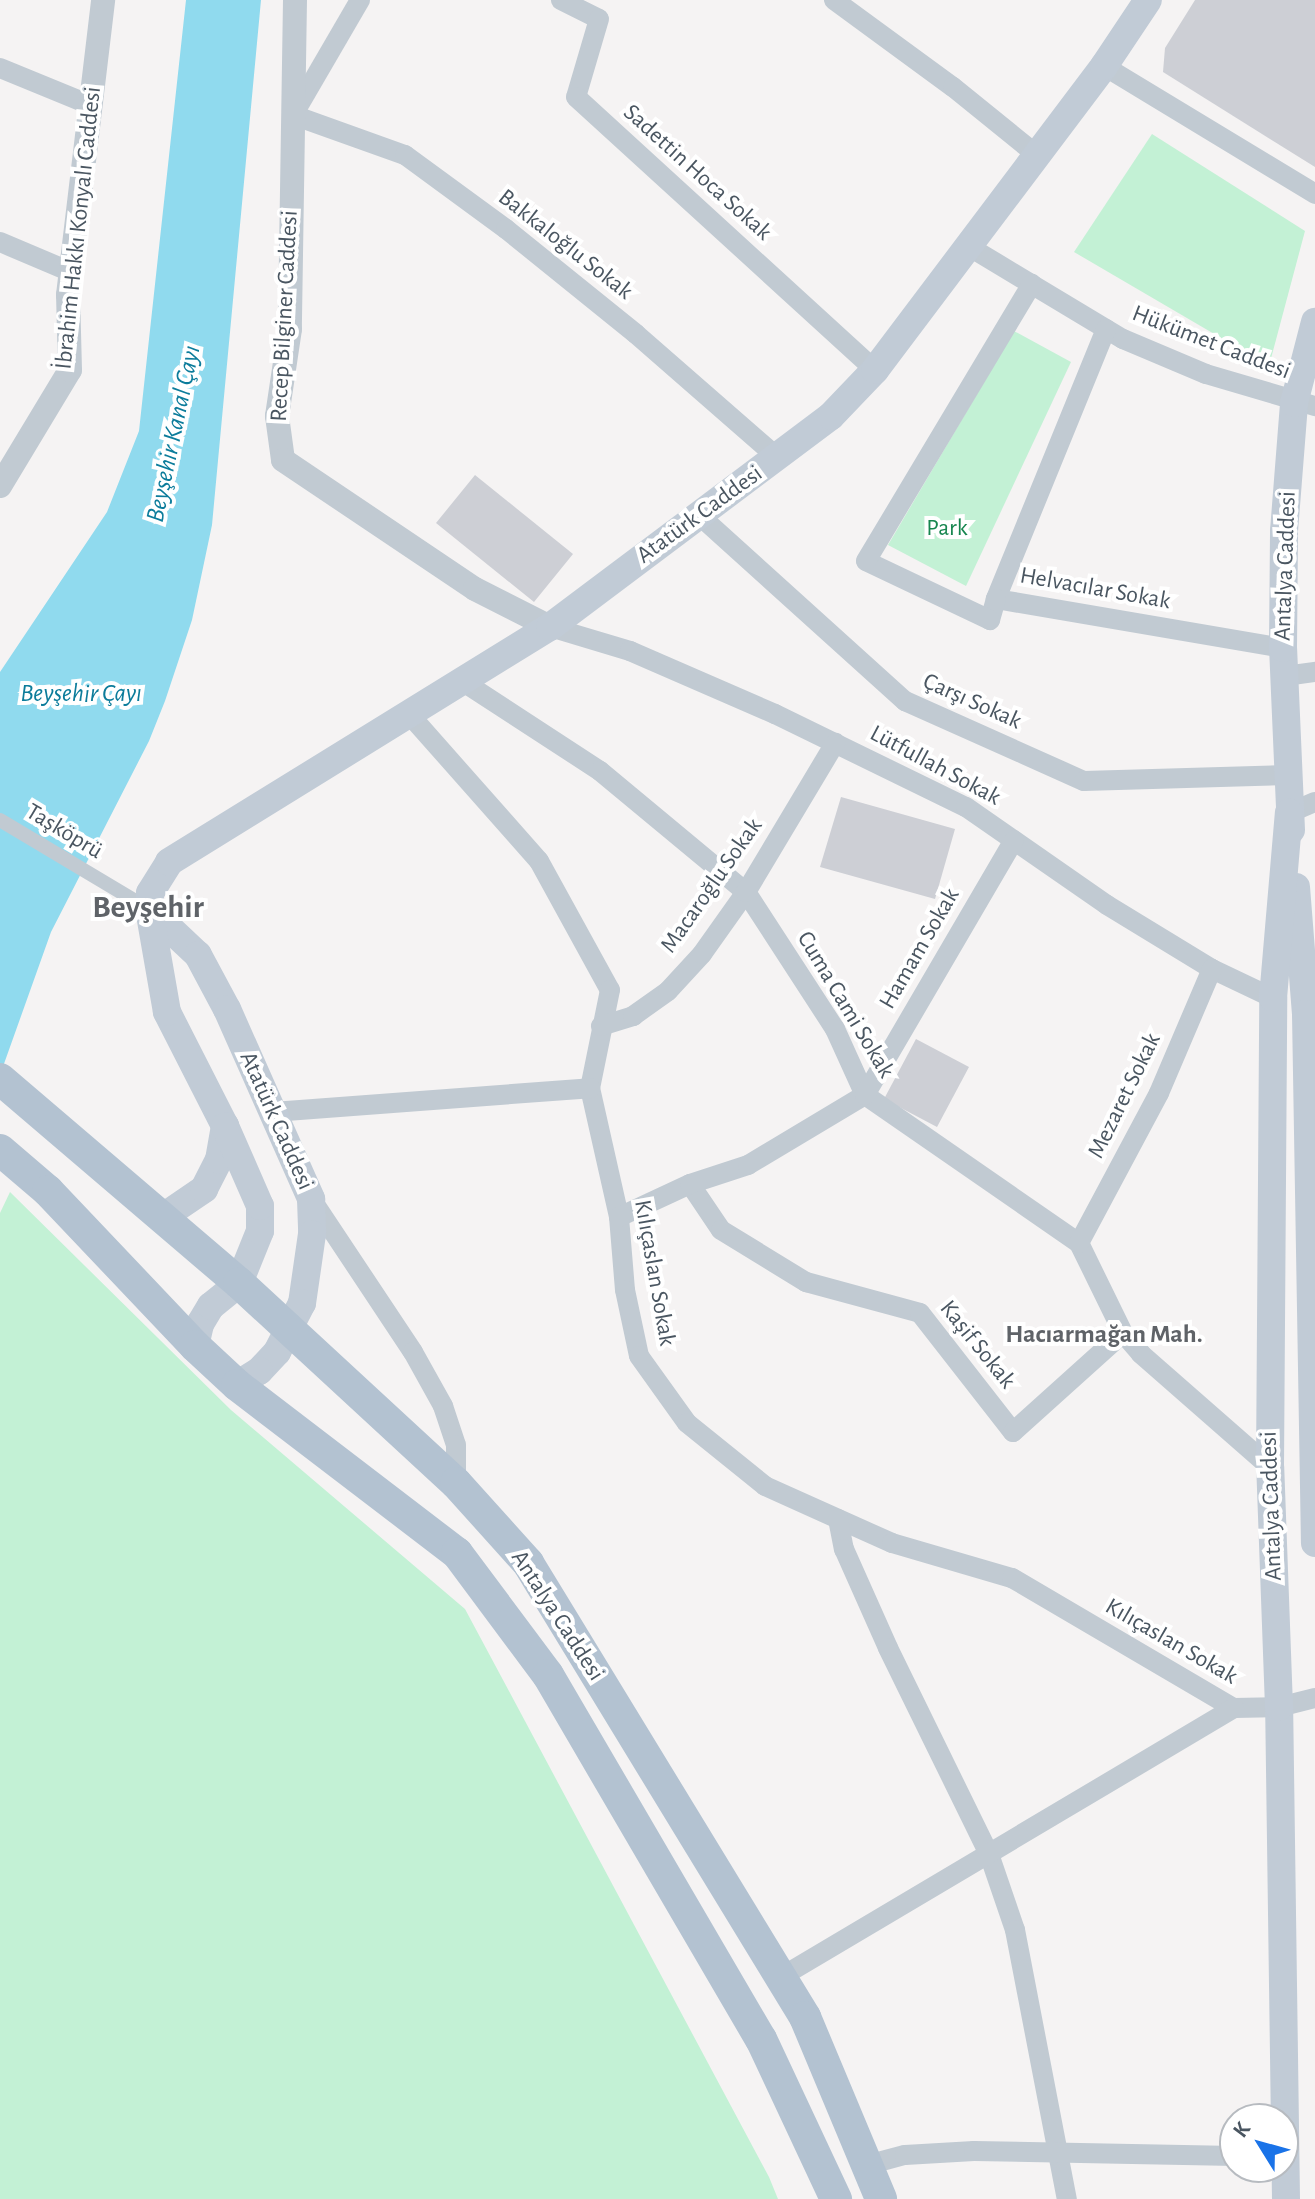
<!DOCTYPE html>
<meta charset="utf-8">
<style>
body{margin:0}
#map{position:relative;width:1315px;height:2199px;overflow:hidden;background:#f5f3f3;font-family:"Alegreya Sans",sans-serif}
div>[style]{position:absolute}
.green>*{inset:0;background:#c3f1d5}
.water>*{inset:0;background:#90daee}
.building>*{inset:0;background:#cdcfd5}
.pedestrian>*{height:14px;margin:-7px;padding:0 7px;transform-origin:7px;border-radius:7px;background:#c1cad2}
.minor>*{height:20px;margin:-10px;padding:0 10px;transform-origin:10px;border-radius:10px;background:#c1cad2}
.tertiary>*{height:24px;margin:-12px;padding:0 12px;transform-origin:12px;border-radius:12px;background:#c1cad2}
.secondary>*{height:28px;margin:-14px;padding:0 14px;transform-origin:14px;border-radius:14px;background:#c1cbd6}
.primary>*{height:32px;margin:-16px;padding:0 16px;transform-origin:16px;border-radius:16px;background:#b3c2d1}
span{translate:-50% -50%;white-space:nowrap;text-align:center;line-height:1.15;-webkit-text-stroke:8px #fff;paint-order:stroke}
.street-label{font-size:24px;color:#4a5661}
.park-label{font-size:24px;color:#17864f}
.water-label{font-size:26px;color:#0c7c9b;font-style:italic}
.neighbourhood-label{font-size:26px;color:#5f6368;font-weight:700}
.district-label{font-size:32px;color:#5f6368;font-weight:700}
.north{position:absolute;left:1219px;top:2103px;width:80px;height:80px;box-sizing:border-box;background:#fff;border:2px solid #b7bbc0;border-radius:50%;rotate:307deg;font-size:22px;font-weight:700;line-height:32px;text-align:center;color:#4a5661}
.north::after{content:'';display:block;margin:auto;width:28px;height:36px;background:#1a73e8;clip-path:polygon(50% 0,100% 100%,50% 72%,0 100%)}
</style>
<div id="map">
<div class="green">
<div style="clip-path:polygon(1152px 134px,1305px 231px,1269px 366px,1074px 252px)"></div>
<div style="clip-path:polygon(1014px 331px,1071px 362px,966px 586px,888px 545px)"></div>
<div style="clip-path:polygon(10px 1192px,231px 1410px,465px 1609px,769px 2177px,778px 2199px,0 2199px,0 1213px)"></div>
</div>
<div class="water">
<div style="clip-path:polygon(186px 0,261px 0,212px 525px,192px 620px,165px 701px,149px 741px,51px 932px,0 1075px,0 672px,107px 512px,139px 431px)"></div>
</div>
<div class="building">
<div style="clip-path:polygon(1195px 0,1315px 0,1315px 167px,1163px 72px,1165px 48px)"></div>
<div style="clip-path:polygon(475px 475px,573px 554px,534px 602px,436px 523px)"></div>
<div style="clip-path:polygon(841px 797px,955px 829px,935px 899px,820px 867px)"></div>
<div style="clip-path:polygon(916px 1039px,969px 1067px,937px 1127px,884px 1099px)"></div>
</div>
<div class="pedestrian">
<div style="left:0;top:820px;width:174px;rotate:30.9deg"></div>
</div>
<div class="minor">
<div style="left:360px;top:0;width:133px;rotate:120.2deg"></div>
<div style="left:293px;top:115px;width:119px;rotate:19.7deg"></div>
<div style="left:405px;top:155px;width:125px;rotate:36.2deg"></div>
<div style="left:506px;top:229px;width:167px;rotate:38.9deg"></div>
<div style="left:636px;top:334px;width:189px;rotate:41.1deg"></div>
<div style="left:561px;top:0;width:42px;rotate:26.6deg"></div>
<div style="left:599px;top:19px;width:81px;rotate:106.4deg"></div>
<div style="left:576px;top:97px;width:405px;rotate:42.4deg"></div>
<div style="left:834px;top:0;width:147px;rotate:36.2deg"></div>
<div style="left:953px;top:87px;width:108px;rotate:39deg"></div>
<div style="left:1104px;top:66px;width:247px;rotate:31.2deg"></div>
<div style="left:0;top:68px;width:97px;rotate:22.3deg"></div>
<div style="left:0;top:242px;width:77px;rotate:22.9deg"></div>
<div style="left:968px;top:246px;width:181px;rotate:31deg"></div>
<div style="left:1123px;top:339px;width:90px;rotate:22.9deg"></div>
<div style="left:1206px;top:374px;width:114px;rotate:16.4deg"></div>
<div style="left:1106px;top:329px;width:292px;rotate:112.2deg"></div>
<div style="left:996px;top:599px;width:291px;rotate:9.7deg"></div>
<div style="left:699px;top:515px;width:278px;rotate:42.1deg"></div>
<div style="left:905px;top:701px;width:196px;rotate:24.1deg"></div>
<div style="left:1084px;top:781px;width:204px;rotate:-1.7deg"></div>
<div style="left:996px;top:599px;width:22px;rotate:106deg"></div>
<div style="left:990px;top:620px;width:137px;rotate:-154.6deg"></div>
<div style="left:866px;top:561px;width:323px;rotate:-59.1deg"></div>
<div style="left:550px;top:627px;width:84px;rotate:16.7deg"></div>
<div style="left:630px;top:651px;width:158px;rotate:23.5deg"></div>
<div style="left:775px;top:714px;width:212px;rotate:26deg"></div>
<div style="left:966px;top:807px;width:172px;rotate:34.8deg"></div>
<div style="left:1107px;top:905px;width:123px;rotate:31.4deg"></div>
<div style="left:1212px;top:969px;width:68px;rotate:25.4deg"></div>
<div style="left:1285px;top:676px;width:30px;rotate:-8deg"></div>
<div style="left:462px;top:681px;width:165px;rotate:33.1deg"></div>
<div style="left:600px;top:771px;width:190px;rotate:39.7deg"></div>
<div style="left:746px;top:892px;width:163px;rotate:57deg"></div>
<div style="left:835px;top:1029px;width:72px;rotate:65.6deg"></div>
<div style="left:865px;top:1095px;width:260px;rotate:34.7deg"></div>
<div style="left:1079px;top:1243px;width:100px;rotate:63.9deg"></div>
<div style="left:1123px;top:1333px;width:28px;rotate:49deg"></div>
<div style="left:1141px;top:1354px;width:171px;rotate:41.2deg"></div>
<div style="left:409px;top:714px;width:196px;rotate:48.5deg"></div>
<div style="left:539px;top:861px;width:147px;rotate:61.2deg"></div>
<div style="left:610px;top:990px;width:100px;rotate:101.5deg"></div>
<div style="left:590px;top:1088px;width:132px;rotate:77.3deg"></div>
<div style="left:619px;top:1217px;width:73px;rotate:85.3deg"></div>
<div style="left:625px;top:1290px;width:67px;rotate:78deg"></div>
<div style="left:639px;top:1356px;width:82px;rotate:54.4deg"></div>
<div style="left:687px;top:1423px;width:100px;rotate:38.9deg"></div>
<div style="left:765px;top:1486px;width:139px;rotate:24.2deg"></div>
<div style="left:892px;top:1543px;width:125px;rotate:16.3deg"></div>
<div style="left:1012px;top:1578px;width:257px;rotate:30.4deg"></div>
<div style="left:1234px;top:1708px;width:45px;rotate:-1.3deg"></div>
<div style="left:1279px;top:1707px;width:37px;rotate:-14deg"></div>
<div style="left:1289px;top:813px;width:28px;rotate:-23deg"></div>
<div style="left:601px;top:1026px;width:34px;rotate:-17deg"></div>
<div style="left:633px;top:1016px;width:43px;rotate:-35.5deg"></div>
<div style="left:668px;top:991px;width:50px;rotate:-47.4deg"></div>
<div style="left:702px;top:954px;width:76px;rotate:-54.6deg"></div>
<div style="left:746px;top:892px;width:174px;rotate:-59.1deg"></div>
<div style="left:273px;top:1112px;width:318px;rotate:-4.3deg"></div>
<div style="left:690px;top:1184px;width:55px;rotate:56deg"></div>
<div style="left:721px;top:1230px;width:100px;rotate:31.5deg"></div>
<div style="left:806px;top:1282px;width:118px;rotate:15.2deg"></div>
<div style="left:920px;top:1313px;width:151px;rotate:52deg"></div>
<div style="left:1013px;top:1432px;width:148px;rotate:-42deg"></div>
<div style="left:312px;top:1200px;width:182px;rotate:56.4deg"></div>
<div style="left:413px;top:1352px;width:62px;rotate:60.9deg"></div>
<div style="left:443px;top:1406px;width:41px;rotate:71.6deg"></div>
<div style="left:456px;top:1445px;width:38px;rotate:90deg"></div>
<div style="left:619px;top:1217px;width:78px;rotate:-24.9deg"></div>
<div style="left:690px;top:1184px;width:61px;rotate:-18.1deg"></div>
<div style="left:748px;top:1165px;width:136px;rotate:-30.9deg"></div>
<div style="left:865px;top:1095px;width:295px;rotate:-59.7deg"></div>
<div style="left:1079px;top:1243px;width:170px;rotate:-61.9deg"></div>
<div style="left:1159px;top:1093px;width:135px;rotate:-66.9deg"></div>
<div style="left:838px;top:1519px;width:31px;rotate:79deg"></div>
<div style="left:844px;top:1549px;width:108px;rotate:66deg"></div>
<div style="left:888px;top:1648px;width:229px;rotate:63.9deg"></div>
<div style="left:989px;top:1854px;width:80px;rotate:71.1deg"></div>
<div style="left:1015px;top:1930px;width:274px;rotate:79.1deg"></div>
<div style="left:781px;top:1977px;width:527px;rotate:-30.7deg"></div>
<div style="left:867px;top:2165px;width:39px;rotate:-15deg"></div>
<div style="left:905px;top:2155px;width:69px;rotate:-3.3deg"></div>
<div style="left:974px;top:2151px;width:261px;rotate:1.1deg"></div>
</div>
<div class="tertiary">
<div style="left:295px;top:0;width:329px;rotate:90.9deg"></div>
<div style="left:290px;top:329px;width:88px;rotate:98.5deg"></div>
<div style="left:277px;top:416px;width:44px;rotate:82.2deg"></div>
<div style="left:283px;top:460px;width:231px;rotate:33.9deg"></div>
<div style="left:475px;top:589px;width:84px;rotate:26.9deg"></div>
<div style="left:0;top:486px;width:135px;rotate:-58.9deg"></div>
<div style="left:70px;top:370px;width:75px;rotate:-91.5deg"></div>
<div style="left:68px;top:295px;width:297px;rotate:-83.2deg"></div>
</div>
<div class="secondary">
<div style="left:1291px;top:830px;width:182px;rotate:-92.5deg"></div>
<div style="left:1283px;top:648px;width:117px;rotate:-89.5deg"></div>
<div style="left:1284px;top:531px;width:128px;rotate:-85.5deg"></div>
<div style="left:1294px;top:403px;width:84px;rotate:-75.5deg"></div>
<div style="left:1296px;top:887px;width:127px;rotate:85.5deg"></div>
<div style="left:1306px;top:1014px;width:529px;rotate:89.03deg"></div>
<div style="left:149px;top:909px;width:67px;rotate:43.2deg"></div>
<div style="left:198px;top:955px;width:61px;rotate:61.8deg"></div>
<div style="left:227px;top:1009px;width:208px;rotate:66.1deg"></div>
<div style="left:311px;top:1199px;width:35px;rotate:88deg"></div>
<div style="left:312px;top:1234px;width:70px;rotate:98.2deg"></div>
<div style="left:302px;top:1303px;width:55px;rotate:117deg"></div>
<div style="left:277px;top:1352px;width:26px;rotate:133deg"></div>
<div style="left:259px;top:1371px;width:26px;rotate:148deg"></div>
<div style="left:163px;top:1217px;width:50px;rotate:-34.3deg"></div>
<div style="left:204px;top:1189px;width:33px;rotate:-63deg"></div>
<div style="left:219px;top:1160px;width:35px;rotate:-80deg"></div>
<div style="left:225px;top:1126px;width:128px;rotate:-117deg"></div>
<div style="left:167px;top:1012px;width:105px;rotate:-99.9deg"></div>
<div style="left:149px;top:909px;width:16px;rotate:-86deg"></div>
<div style="left:150px;top:893px;width:36px;rotate:-58deg"></div>
<div style="left:169px;top:862px;width:448px;rotate:-31.7deg"></div>
<div style="left:550px;top:627px;width:351px;rotate:-36.9deg"></div>
<div style="left:831px;top:416px;width:64px;rotate:-46.3deg"></div>
<div style="left:875px;top:370px;width:381px;rotate:-53deg"></div>
<div style="left:1104px;top:66px;width:79px;rotate:-56.3deg"></div>
<div style="left:195px;top:1346px;width:23px;rotate:-77deg"></div>
<div style="left:200px;top:1324px;width:21px;rotate:-59deg"></div>
<div style="left:211px;top:1306px;width:36px;rotate:-39deg"></div>
<div style="left:239px;top:1283px;width:56px;rotate:-68deg"></div>
<div style="left:260px;top:1231px;width:25px;rotate:-90deg"></div>
<div style="left:260px;top:1206px;width:87px;rotate:-113.6deg"></div>
<div style="left:1286px;top:2199px;width:492px;rotate:-90.8deg"></div>
<div style="left:1279px;top:1707px;width:240px;rotate:-92.1deg"></div>
<div style="left:1270px;top:1467px;width:469px;rotate:-89.6deg"></div>
<div style="left:1273px;top:998px;width:186px;rotate:-85.1deg"></div>
</div>
<div class="primary">
<div style="left:0;top:1079px;width:314px;rotate:40.5deg"></div>
<div style="left:239px;top:1283px;width:295px;rotate:42.7deg"></div>
<div style="left:456px;top:1483px;width:108px;rotate:48deg"></div>
<div style="left:528px;top:1563px;width:532px;rotate:58.61deg"></div>
<div style="left:805px;top:2017px;width:197px;rotate:67.3deg"></div>
<div style="left:0;top:1150px;width:63px;rotate:40.5deg"></div>
<div style="left:48px;top:1191px;width:214px;rotate:46.5deg"></div>
<div style="left:195px;top:1346px;width:57px;rotate:42.9deg"></div>
<div style="left:237px;top:1385px;width:277px;rotate:37.4deg"></div>
<div style="left:457px;top:1553px;width:152px;rotate:53.3deg"></div>
<div style="left:548px;top:1675px;width:422px;rotate:59.7deg"></div>
<div style="left:761px;top:2039px;width:177px;rotate:64.9deg"></div>
</div>
<div class="street-label">
<span style="left:697px;top:173px;rotate:42deg">Sadettin Hoca Sokak</span>
<span style="left:79px;top:228px;rotate:-84deg">İbrahim Hakkı Konyalı Caddesi</span>
<span style="left:565px;top:245px;rotate:38deg">Bakkaloğlu Sokak</span>
<span style="left:285px;top:316px;rotate:-87deg">Recep Bilginer Caddesi</span>
<span style="left:1211px;top:343px;rotate:21deg">Hükümet Caddesi</span>
<span style="left:700px;top:515px;rotate:-36deg">Atatürk Caddesi</span>
<span style="left:1286px;top:566px;rotate:-88deg">Antalya Caddesi</span>
<span style="left:1095px;top:589px;rotate:10deg">Helvacılar Sokak</span>
<span style="left:972px;top:702px;rotate:24deg">Çarşı Sokak</span>
<span style="left:935px;top:766px;rotate:28deg">Lütfullah Sokak</span>
<span style="left:64px;top:832px;rotate:31deg">Taşköprü</span>
<span style="left:712px;top:886px;rotate:-55deg">Macaroğlu Sokak</span>
<span style="left:920px;top:949px;rotate:-60deg">Hamam Sokak</span>
<span style="left:845px;top:1005px;rotate:59deg">Cuma Cami Sokak</span>
<span style="left:1125px;top:1096px;rotate:-64deg">Mezaret Sokak</span>
<span style="left:276px;top:1121px;rotate:66deg">Atatürk Caddesi</span>
<span style="left:654px;top:1273px;rotate:80deg">Kılıçaslan Sokak</span>
<span style="left:977px;top:1345px;rotate:51deg">Kaşif Sokak</span>
<span style="left:1272px;top:1506px;rotate:-92deg">Antalya Caddesi</span>
<span style="left:557px;top:1616px;rotate:57deg">Antalya Caddesi</span>
<span style="left:1171px;top:1642px;rotate:30deg">Kılıçaslan Sokak</span>
</div>
<div class="park-label">
<span style="left:947px;top:529px">Park</span>
</div>
<div class="water-label">
<span style="left:174px;top:434px;rotate:-78deg">Beyşehir Kanal Çayı</span>
<span style="left:81px;top:694px">Beyşehir Çayı</span>
</div>
<div class="neighbourhood-label">
<span style="left:1104px;top:1335px">Hacıarmağan Mah.</span>
</div>
<div class="district-label">
<span style="left:148px;top:907px">Beyşehir</span>
</div>
<div class="north">K</div>
</div>
